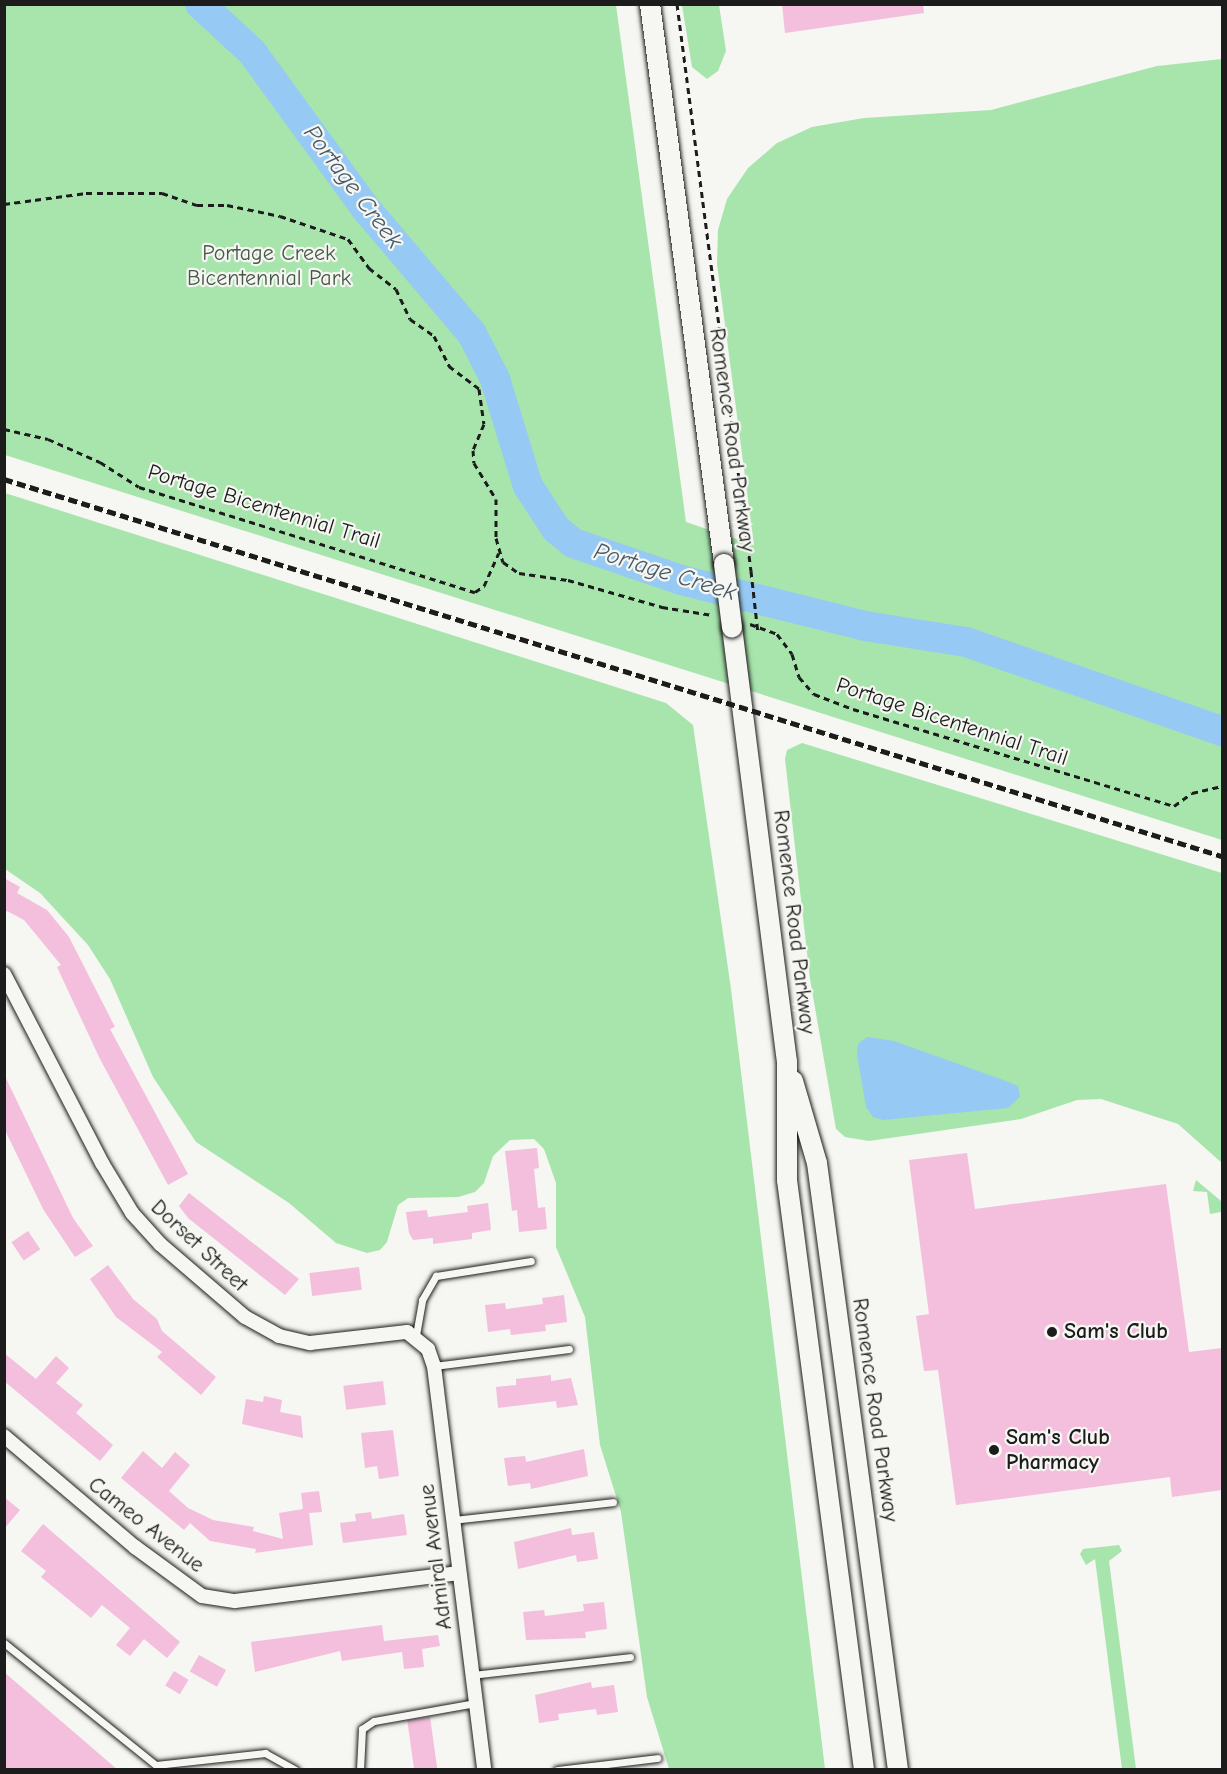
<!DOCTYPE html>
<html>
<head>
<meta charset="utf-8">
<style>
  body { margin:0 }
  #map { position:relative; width:1227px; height:1774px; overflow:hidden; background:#f6f6f2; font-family:"Comic Neue",sans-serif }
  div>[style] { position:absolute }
  .green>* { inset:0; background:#a7e5ad }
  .water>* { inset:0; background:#96c9f3 }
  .river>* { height:30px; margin:-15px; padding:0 15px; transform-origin:15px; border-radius:15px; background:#96c9f3 }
  .building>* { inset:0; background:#f3bfdd; transform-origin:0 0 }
  .path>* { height:3px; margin-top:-1.5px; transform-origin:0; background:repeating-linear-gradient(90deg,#1c1c1c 0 6px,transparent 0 10.5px) }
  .roads { filter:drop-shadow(0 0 2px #1c1c1c) drop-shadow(0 0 2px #1c1c1c) }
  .lane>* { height:7px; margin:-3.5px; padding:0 3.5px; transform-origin:3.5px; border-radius:3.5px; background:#f6f6f2 }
  .street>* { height:14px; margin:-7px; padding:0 7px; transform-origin:7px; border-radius:7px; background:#f6f6f2 }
  .secondary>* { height:20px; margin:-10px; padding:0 10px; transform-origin:10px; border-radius:10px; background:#f6f6f2 }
  .rail>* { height:4.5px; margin-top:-2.25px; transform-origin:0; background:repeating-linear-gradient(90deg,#1c1c1c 0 9px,transparent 0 13.5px) }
  .path-bridge>* { height:3px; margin-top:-1.5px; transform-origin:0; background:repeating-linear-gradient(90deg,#1c1c1c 0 6px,transparent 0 10.5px) }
  .bridges { filter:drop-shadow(0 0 2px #1c1c1c) drop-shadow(0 0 2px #1c1c1c) }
  .secondary-bridge>* { height:20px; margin:-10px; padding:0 10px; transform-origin:10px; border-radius:10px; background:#f6f6f2 }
  .dots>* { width:16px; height:16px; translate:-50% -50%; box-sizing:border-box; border:3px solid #f6f6f2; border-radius:50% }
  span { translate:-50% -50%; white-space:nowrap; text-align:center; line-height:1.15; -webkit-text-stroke:4.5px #f6f6f2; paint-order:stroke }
  .park-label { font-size:22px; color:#465848 }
  .street-label { font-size:22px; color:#1c1c1c }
  .poi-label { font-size:22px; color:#1c1c1c; font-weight:700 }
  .left { translate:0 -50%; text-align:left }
  .water-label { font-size:24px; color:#475967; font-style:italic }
  .frame { position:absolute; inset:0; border:6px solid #1c1c1c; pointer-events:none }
</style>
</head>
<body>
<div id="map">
  <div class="green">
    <div style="clip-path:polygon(4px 5px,616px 5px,686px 522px,754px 545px,717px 264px,718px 230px,727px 199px,748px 168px,777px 143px,812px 127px,864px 118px,991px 110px,1157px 66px,1222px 59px,1222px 840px,5px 455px)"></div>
    <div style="clip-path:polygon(682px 5px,719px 5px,726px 51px,718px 71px,707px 79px,692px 67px)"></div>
    <div style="clip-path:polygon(5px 493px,666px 703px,693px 725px,731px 989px,825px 1769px,669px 1769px,647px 1697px,621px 1512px,600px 1445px,585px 1317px,556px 1247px,556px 1183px,544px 1149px,534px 1139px,510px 1140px,493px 1156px,484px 1183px,475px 1192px,458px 1197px,408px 1198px,398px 1205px,387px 1242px,380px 1250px,367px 1253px,336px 1243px,289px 1203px,196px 1142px,153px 1077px,110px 979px,88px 945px,40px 893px,5px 869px)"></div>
    <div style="clip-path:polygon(802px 743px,1222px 873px,1222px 1163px,1178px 1124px,1101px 1099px,1077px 1100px,1021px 1119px,869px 1141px,845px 1137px,836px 1129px,810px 979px,785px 759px,787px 750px)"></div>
    <div style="clip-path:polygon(1196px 1180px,1221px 1201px,1221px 1212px,1210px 1214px,1207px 1192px,1193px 1191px)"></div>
    <div style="clip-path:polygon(1119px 1545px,1122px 1551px,1109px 1561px,1136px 1769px,1122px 1769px,1095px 1559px,1086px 1565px,1080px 1554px,1083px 1549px)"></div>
  </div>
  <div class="water">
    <div style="clip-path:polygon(867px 1037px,894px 1041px,1006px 1081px,1018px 1086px,1020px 1097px,1008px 1108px,883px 1120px,873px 1117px,866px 1107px,857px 1054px,858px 1044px)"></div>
  </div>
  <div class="river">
    <div style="left:200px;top:4px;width:71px;rotate:42.7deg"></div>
    <div style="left:252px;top:52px;width:195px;rotate:54deg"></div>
    <div style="left:367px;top:210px;width:162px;rotate:49.7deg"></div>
    <div style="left:472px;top:334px;width:51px;rotate:62.9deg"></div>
    <div style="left:495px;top:379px;width:112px;rotate:72.9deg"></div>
    <div style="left:528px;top:486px;width:51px;rotate:56.9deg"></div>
    <div style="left:556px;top:529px;width:22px;rotate:39deg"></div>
    <div style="left:573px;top:543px;width:114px;rotate:18.9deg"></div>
    <div style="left:681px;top:580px;width:190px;rotate:14deg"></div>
    <div style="left:865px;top:626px;width:102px;rotate:9deg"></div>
    <div style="left:966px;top:642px;width:271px;rotate:19.2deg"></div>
  </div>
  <div class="building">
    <div style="clip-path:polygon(782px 4px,923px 4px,924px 13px,785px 33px)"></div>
    <div style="clip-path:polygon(4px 878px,20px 887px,17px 893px,47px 910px,69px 937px,115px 1027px,110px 1029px,188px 1174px,168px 1185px,100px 1059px,57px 967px,61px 965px,24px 920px,7px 911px,4px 915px)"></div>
    <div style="clip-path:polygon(4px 1074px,73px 1218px,93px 1246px,75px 1257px,43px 1209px,4px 1128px)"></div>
    <div style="clip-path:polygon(537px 1148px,539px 1168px,534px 1169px,538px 1208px,545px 1207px,547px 1229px,519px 1232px,517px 1210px,512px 1211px,505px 1151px)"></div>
    <div style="clip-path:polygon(967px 1153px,975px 1209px,1166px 1184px,1189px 1352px,1222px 1348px,1222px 1490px,1172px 1497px,1170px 1477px,956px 1505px,938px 1370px,924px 1371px,916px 1316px,929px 1314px,909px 1160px)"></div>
    <div style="clip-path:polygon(189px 1193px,299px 1279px,285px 1295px,188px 1218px,179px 1206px)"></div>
    <div style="clip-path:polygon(488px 1203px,491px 1230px,472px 1233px,472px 1239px,433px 1244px,433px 1238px,413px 1240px,409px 1233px,406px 1212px,427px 1210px,428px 1217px,468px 1212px,467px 1206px)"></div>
    <div style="left:28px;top:1231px;width:22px;height:20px;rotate:56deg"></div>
    <div style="clip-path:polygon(108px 1265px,133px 1299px,157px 1319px,162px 1331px,216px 1377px,201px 1395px,157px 1357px,162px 1352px,116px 1317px,90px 1279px)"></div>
    <div style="left:359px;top:1267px;width:23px;height:50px;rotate:83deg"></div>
    <div style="clip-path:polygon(564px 1295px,567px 1322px,545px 1325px,546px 1331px,511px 1335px,510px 1329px,488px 1332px,485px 1305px,505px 1303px,506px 1309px,543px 1304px,542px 1298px)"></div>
    <div style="clip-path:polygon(4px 1353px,36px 1379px,56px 1356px,69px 1368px,56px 1383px,83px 1405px,76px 1413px,113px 1445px,100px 1461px,4px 1381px)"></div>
    <div style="clip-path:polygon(551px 1375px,551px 1381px,571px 1378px,578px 1405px,557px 1408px,556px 1401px,498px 1408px,496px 1387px,516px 1385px,516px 1379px)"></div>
    <div style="left:383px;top:1381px;width:24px;height:40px;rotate:83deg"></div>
    <div style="clip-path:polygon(264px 1396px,282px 1400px,280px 1412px,301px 1416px,303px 1438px,242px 1424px,246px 1399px,263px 1402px)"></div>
    <div style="clip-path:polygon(393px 1430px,399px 1476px,379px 1479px,377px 1466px,365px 1468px,361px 1433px)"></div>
    <div style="clip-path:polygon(584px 1449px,588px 1476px,531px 1489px,530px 1483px,508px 1486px,504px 1458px,525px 1456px,526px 1462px)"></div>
    <div style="clip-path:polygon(143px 1451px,162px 1468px,175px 1452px,190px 1465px,169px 1491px,188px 1508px,213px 1520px,254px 1527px,253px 1531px,283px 1539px,279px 1513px,303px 1509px,301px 1493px,319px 1491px,322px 1512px,309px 1513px,313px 1545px,255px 1553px,256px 1549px,210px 1541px,190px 1523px,184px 1530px,121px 1478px)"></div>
    <div style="clip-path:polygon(4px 1497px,20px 1510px,4px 1529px)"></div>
    <div style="clip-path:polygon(371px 1512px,372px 1519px,404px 1514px,407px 1535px,343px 1543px,340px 1523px,356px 1521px,355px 1514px)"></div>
    <div style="clip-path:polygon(43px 1524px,180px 1642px,167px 1658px,144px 1639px,130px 1656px,116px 1645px,130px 1628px,102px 1605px,91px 1618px,41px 1577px,46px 1571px,21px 1551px)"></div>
    <div style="clip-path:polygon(571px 1528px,572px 1535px,594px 1532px,598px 1559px,577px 1562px,576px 1555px,518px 1569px,514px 1542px)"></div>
    <div style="clip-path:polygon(604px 1602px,607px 1629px,585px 1632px,586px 1638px,526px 1640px,523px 1612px,544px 1610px,545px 1616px,584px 1611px,583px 1604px)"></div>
    <div style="clip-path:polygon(382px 1625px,384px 1641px,438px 1635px,440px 1646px,422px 1649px,424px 1667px,404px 1669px,402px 1652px,342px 1661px,340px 1651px,255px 1672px,251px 1642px)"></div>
    <div style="left:199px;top:1655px;width:31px;height:19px;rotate:29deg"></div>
    <div style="left:174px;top:1671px;width:17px;height:17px;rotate:31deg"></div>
    <div style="clip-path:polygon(4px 1672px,118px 1770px,4px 1770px)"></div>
    <div style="clip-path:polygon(591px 1682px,592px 1688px,614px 1685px,618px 1712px,597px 1715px,596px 1709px,558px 1714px,559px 1720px,539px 1723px,535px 1695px)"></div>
    <div style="left:430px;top:1717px;width:53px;height:23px;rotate:82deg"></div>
  </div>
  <div class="path">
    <div style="left:677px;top:4px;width:572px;rotate:82.56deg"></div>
    <div style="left:4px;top:204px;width:83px;rotate:-7.6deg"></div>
    <div style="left:86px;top:193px;width:76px"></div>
    <div style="left:162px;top:193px;width:37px;rotate:19deg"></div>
    <div style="left:197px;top:205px;width:30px"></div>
    <div style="left:227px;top:205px;width:54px;rotate:11.7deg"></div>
    <div style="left:280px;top:216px;width:72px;rotate:18.7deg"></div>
    <div style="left:348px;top:239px;width:36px;rotate:54deg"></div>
    <div style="left:369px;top:268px;width:34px;rotate:38deg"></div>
    <div style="left:396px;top:289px;width:33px;rotate:65deg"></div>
    <div style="left:410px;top:319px;width:29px;rotate:35deg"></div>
    <div style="left:434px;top:336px;width:34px;rotate:63deg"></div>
    <div style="left:449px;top:366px;width:38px;rotate:37deg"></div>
    <div style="left:479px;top:389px;width:35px;rotate:82deg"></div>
    <div style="left:484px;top:424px;width:28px;rotate:113deg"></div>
    <div style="left:473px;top:450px;width:13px;rotate:86deg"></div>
    <div style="left:474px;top:463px;width:42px;rotate:58.6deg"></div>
    <div style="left:496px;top:499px;width:39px;rotate:90deg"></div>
    <div style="left:496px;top:538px;width:25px;rotate:74deg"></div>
    <div style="left:503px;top:562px;width:19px;rotate:35deg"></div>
    <div style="left:519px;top:573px;width:49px;rotate:8.1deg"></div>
    <div style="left:568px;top:580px;width:98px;rotate:16deg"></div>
    <div style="left:662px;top:607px;width:51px;rotate:9.1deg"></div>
    <div style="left:4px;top:429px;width:45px;rotate:12.8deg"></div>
    <div style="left:48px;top:439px;width:57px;rotate:23.9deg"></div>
    <div style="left:100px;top:462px;width:46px;rotate:32.7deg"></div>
    <div style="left:139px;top:487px;width:352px;rotate:17.4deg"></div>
    <div style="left:475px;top:592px;width:11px;rotate:-34deg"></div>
    <div style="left:484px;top:586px;width:36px;rotate:-66deg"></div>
    <div style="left:750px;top:624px;width:29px;rotate:20deg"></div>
    <div style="left:777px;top:634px;width:25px;rotate:53deg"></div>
    <div style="left:792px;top:654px;width:24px;rotate:73deg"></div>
    <div style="left:799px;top:677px;width:23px;rotate:49deg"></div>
    <div style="left:814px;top:694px;width:42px;rotate:21deg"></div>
    <div style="left:853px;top:709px;width:335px;rotate:16.8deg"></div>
    <div style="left:1174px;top:806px;width:22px;rotate:-36deg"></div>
    <div style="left:1192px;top:793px;width:31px;rotate:-13deg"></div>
  </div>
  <div class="roads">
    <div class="lane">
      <div style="left:416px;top:1335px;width:36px;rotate:-80deg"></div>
      <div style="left:422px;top:1300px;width:28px;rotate:-60deg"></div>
      <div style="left:436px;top:1276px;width:96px;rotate:-9deg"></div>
      <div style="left:434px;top:1366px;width:136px;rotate:-7.2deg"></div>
      <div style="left:453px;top:1520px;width:161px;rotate:-6.4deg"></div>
      <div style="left:4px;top:1643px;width:195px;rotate:38.8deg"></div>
      <div style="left:156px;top:1765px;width:110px;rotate:-6.3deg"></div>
      <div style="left:265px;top:1753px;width:35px;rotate:29deg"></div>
      <div style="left:472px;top:1675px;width:159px;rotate:-6.5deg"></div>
      <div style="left:360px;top:1770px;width:41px;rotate:-87.2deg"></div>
      <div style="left:362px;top:1729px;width:14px;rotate:-34deg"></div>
      <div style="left:374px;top:1721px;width:103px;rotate:-10.1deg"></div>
      <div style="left:557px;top:1770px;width:101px;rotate:-6.8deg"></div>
    </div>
    <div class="street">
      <div style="left:4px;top:974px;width:213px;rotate:62.6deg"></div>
      <div style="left:102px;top:1163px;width:58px;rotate:59deg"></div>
      <div style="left:132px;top:1213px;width:42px;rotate:47.9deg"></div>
      <div style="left:160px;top:1244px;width:112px;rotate:40.7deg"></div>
      <div style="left:245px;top:1317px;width:39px;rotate:29deg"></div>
      <div style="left:279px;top:1336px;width:32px;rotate:13deg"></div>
      <div style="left:310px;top:1343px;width:98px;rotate:-6.5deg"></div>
      <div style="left:407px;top:1332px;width:27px;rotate:39deg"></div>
      <div style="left:428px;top:1349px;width:18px;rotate:71deg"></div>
      <div style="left:434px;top:1366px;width:407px;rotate:82.9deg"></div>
      <div style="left:4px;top:1436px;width:172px;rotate:40.3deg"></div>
      <div style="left:135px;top:1547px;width:83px;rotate:36.2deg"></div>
      <div style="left:202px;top:1596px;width:33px;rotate:9deg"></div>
      <div style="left:235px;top:1601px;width:226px;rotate:-7.1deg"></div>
    </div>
    <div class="secondary">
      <div style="left:650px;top:4px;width:565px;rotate:82.47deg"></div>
      <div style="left:732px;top:627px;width:437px;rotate:82.8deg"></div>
      <div style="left:787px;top:1061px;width:119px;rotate:90deg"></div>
      <div style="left:787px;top:1180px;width:595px;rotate:82.56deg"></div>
      <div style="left:793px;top:1081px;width:85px;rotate:73.7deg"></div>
      <div style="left:817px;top:1163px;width:612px;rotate:82.4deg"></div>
    </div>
  </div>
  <div class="rail">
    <div style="left:4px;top:479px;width:1275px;rotate:17.2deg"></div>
  </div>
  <div class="path-bridge">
    <div style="left:751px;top:571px;width:62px;rotate:83.6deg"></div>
  </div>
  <div class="bridges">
    <div class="secondary-bridge">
      <div style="left:724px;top:564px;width:64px;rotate:82.8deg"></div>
    </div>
  </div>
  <div class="dots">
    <div style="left:1052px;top:1332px;background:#1c1c1c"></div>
    <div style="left:994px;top:1450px;background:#1c1c1c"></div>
  </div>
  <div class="park-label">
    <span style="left:269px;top:266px">Portage Creek<br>Bicentennial Park</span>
  </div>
  <div class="street-label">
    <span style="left:732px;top:440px;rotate:82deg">Romence Road Parkway</span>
    <span style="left:264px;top:507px;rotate:17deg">Portage Bicentennial Trail</span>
    <span style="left:952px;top:722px;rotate:18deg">Portage Bicentennial Trail</span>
    <span style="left:794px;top:922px;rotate:83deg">Romence Road Parkway</span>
    <span style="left:199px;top:1246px;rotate:43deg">Dorset Street</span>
    <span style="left:875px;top:1410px;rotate:82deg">Romence Road Parkway</span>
    <span style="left:146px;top:1525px;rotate:38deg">Cameo Avenue</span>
    <span style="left:436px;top:1557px;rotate:-97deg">Admiral Avenue</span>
  </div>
  <div class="poi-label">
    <span class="left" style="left:1064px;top:1332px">Sam's Club</span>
    <span class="left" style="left:1006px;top:1450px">Sam's Club<br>Pharmacy</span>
  </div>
  <div class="water-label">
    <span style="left:353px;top:187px;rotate:53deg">Portage Creek</span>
    <span style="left:665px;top:572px;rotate:17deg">Portage Creek</span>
  </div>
  <div class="frame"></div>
</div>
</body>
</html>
